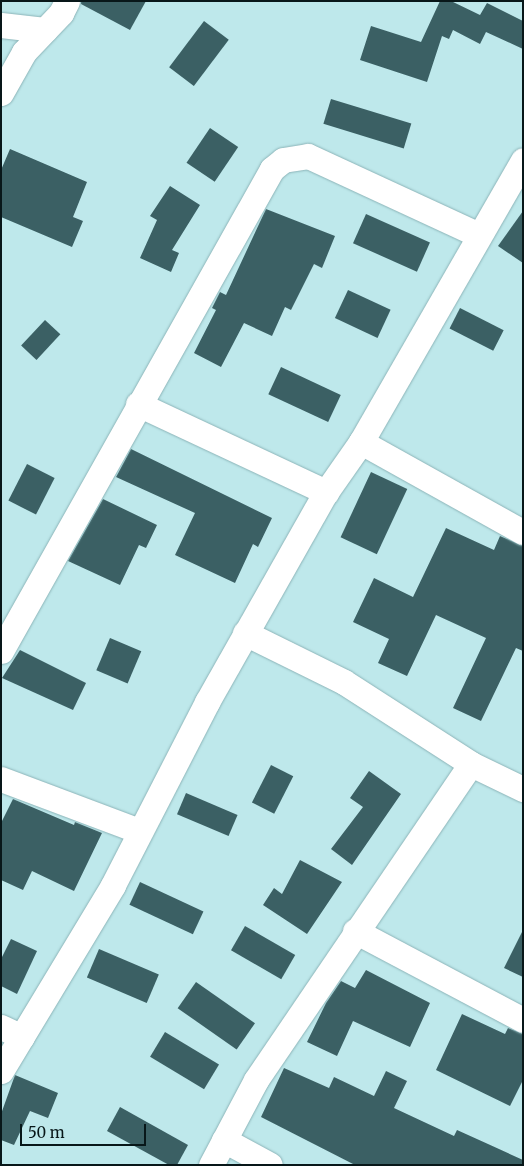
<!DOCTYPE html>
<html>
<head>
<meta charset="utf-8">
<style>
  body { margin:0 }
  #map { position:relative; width:524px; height:1166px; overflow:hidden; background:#bee8eb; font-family:Merriweather,serif }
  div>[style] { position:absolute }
  .building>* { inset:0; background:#3b6064; transform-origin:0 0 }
  .roads { filter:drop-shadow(0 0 1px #8cb4b8) drop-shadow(0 0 1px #8cb4b8) }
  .minor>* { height:25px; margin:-12.5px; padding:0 12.5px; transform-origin:12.5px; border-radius:12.5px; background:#fff }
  span { translate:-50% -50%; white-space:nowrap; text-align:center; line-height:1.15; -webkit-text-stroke:5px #bee8eb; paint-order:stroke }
  .frame { position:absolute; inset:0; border:2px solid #081719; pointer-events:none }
  .scale { position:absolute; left:20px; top:1124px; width:126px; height:22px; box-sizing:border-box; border:2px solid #081719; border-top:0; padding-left:6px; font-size:15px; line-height:18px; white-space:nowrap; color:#081719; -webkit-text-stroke:4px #bee8eb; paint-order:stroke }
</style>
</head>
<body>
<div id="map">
  <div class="building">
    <div style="clip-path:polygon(81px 1px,146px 1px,130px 30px,81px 4px)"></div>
    <div style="clip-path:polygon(440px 1px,451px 1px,480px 15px,487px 3px,523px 21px,523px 49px,486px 32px,480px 44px,453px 30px,449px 39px,442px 36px,427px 82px,360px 60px,371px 26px,421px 42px)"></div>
    <div style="left:204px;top:21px;width:31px;height:58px;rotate:37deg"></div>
    <div style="left:331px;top:99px;width:84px;height:26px;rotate:17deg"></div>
    <div style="left:210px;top:128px;width:34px;height:42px;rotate:34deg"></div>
    <div style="clip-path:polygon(10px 149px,87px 182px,73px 217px,83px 221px,72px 247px,1px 217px,1px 170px)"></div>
    <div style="clip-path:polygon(170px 186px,200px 205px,172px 250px,179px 253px,171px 272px,140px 258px,157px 220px,150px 216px)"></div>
    <div style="clip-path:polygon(266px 209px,335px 236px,322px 268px,314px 264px,291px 310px,285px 307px,272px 336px,244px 323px,221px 367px,194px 353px,216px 310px,212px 308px,220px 292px,226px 295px)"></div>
    <div style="clip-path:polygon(523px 211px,523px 263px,498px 246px)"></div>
    <div style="left:366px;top:214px;width:70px;height:32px;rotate:24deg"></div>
    <div style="left:348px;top:290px;width:47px;height:31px;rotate:25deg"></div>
    <div style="left:460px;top:308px;width:49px;height:23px;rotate:27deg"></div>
    <div style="left:45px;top:320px;width:21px;height:35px;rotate:43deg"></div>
    <div style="left:281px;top:367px;width:66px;height:30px;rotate:25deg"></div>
    <div style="clip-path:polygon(131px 449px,272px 518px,258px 547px,253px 544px,235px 583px,175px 555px,195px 513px,116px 477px)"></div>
    <div style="left:27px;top:464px;width:31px;height:41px;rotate:27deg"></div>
    <div style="left:371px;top:472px;width:40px;height:72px;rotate:25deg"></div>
    <div style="clip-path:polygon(103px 499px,157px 525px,146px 548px,139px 545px,120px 585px,68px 561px)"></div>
    <div style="clip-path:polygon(446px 528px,494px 550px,500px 536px,523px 546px,523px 651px,516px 648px,481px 721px,453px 708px,486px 638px,436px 615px,407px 676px,378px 663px,389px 639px,353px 622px,374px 578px,413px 597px)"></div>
    <div style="left:110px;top:638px;width:34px;height:35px;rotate:23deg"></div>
    <div style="clip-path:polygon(20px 650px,86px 683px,73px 710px,2px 678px)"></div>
    <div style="left:271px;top:765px;width:25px;height:42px;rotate:27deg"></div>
    <div style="clip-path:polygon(369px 771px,401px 794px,352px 865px,331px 849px,363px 807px,350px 798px)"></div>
    <div style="left:186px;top:793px;width:56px;height:23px;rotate:23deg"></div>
    <div style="clip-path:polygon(13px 799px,74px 825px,75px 822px,102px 833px,74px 891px,32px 871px,23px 890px,1px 880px,1px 823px)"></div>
    <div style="clip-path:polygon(300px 860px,342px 882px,307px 934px,263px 905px,274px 888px,282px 894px)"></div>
    <div style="left:140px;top:882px;width:70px;height:25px;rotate:25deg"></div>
    <div style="left:245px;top:926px;width:58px;height:28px;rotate:30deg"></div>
    <div style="clip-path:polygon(523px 930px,523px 977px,504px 968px)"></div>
    <div style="clip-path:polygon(11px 939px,37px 951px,17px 994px,1px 986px,1px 959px)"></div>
    <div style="left:99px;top:949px;width:65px;height:31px;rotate:23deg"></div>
    <div style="clip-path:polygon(366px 970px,430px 1003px,410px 1047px,353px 1021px,337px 1056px,307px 1042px,326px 1003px,341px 981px,355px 988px)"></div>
    <div style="left:196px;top:982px;width:72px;height:32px;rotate:35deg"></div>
    <div style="clip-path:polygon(462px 1014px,505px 1034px,508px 1028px,523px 1034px,523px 1080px,510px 1106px,436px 1070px)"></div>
    <div style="left:165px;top:1032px;width:63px;height:29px;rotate:31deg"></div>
    <div style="clip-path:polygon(284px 1068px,329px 1088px,334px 1077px,374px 1096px,386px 1071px,407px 1081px,394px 1108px,454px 1136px,457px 1130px,488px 1144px,523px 1160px,523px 1165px,355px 1165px,261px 1117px)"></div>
    <div style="clip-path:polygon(15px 1075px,58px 1093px,48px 1118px,30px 1111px,14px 1145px,1px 1140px,1px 1114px)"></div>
    <div style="clip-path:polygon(120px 1107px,188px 1145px,177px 1165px,169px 1165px,107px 1131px)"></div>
  </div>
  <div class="roads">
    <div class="minor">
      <div style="left:1px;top:25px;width:44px;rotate:6.5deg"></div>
      <div style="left:1px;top:93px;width:47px;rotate:-60.7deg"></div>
      <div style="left:24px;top:52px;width:54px;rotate:-46.5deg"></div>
      <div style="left:61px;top:13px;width:13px;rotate:-63deg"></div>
      <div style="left:138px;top:404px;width:208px;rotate:25.1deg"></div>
      <div style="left:361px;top:442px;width:185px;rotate:29.1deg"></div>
      <div style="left:245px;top:633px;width:110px;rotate:26.3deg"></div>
      <div style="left:344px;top:682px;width:151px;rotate:32.8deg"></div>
      <div style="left:471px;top:764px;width:58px;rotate:25.7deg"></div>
      <div style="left:1px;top:651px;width:553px;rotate:-60.65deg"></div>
      <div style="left:272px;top:169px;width:14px;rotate:-39deg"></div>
      <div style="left:283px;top:160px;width:25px;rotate:-9deg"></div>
      <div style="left:308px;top:156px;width:188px;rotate:24.8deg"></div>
      <div style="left:1px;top:779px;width:147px;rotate:20.6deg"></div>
      <div style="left:355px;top:931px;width:190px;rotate:27.9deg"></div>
      <div style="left:1px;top:1027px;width:23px;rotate:25deg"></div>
      <div style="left:1px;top:1071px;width:217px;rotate:-58.9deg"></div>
      <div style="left:113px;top:885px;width:206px;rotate:-62.8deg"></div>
      <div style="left:207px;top:702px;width:241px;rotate:-60.5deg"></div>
      <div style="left:326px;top:492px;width:61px;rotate:-55deg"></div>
      <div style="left:361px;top:442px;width:325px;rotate:-60.1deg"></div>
      <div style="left:224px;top:1140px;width:52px;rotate:28.5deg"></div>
      <div style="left:211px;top:1165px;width:96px;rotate:-62.1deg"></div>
      <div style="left:256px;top:1080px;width:382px;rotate:-55.8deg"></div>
    </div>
  </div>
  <div class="frame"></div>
  <div class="scale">50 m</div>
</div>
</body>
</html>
